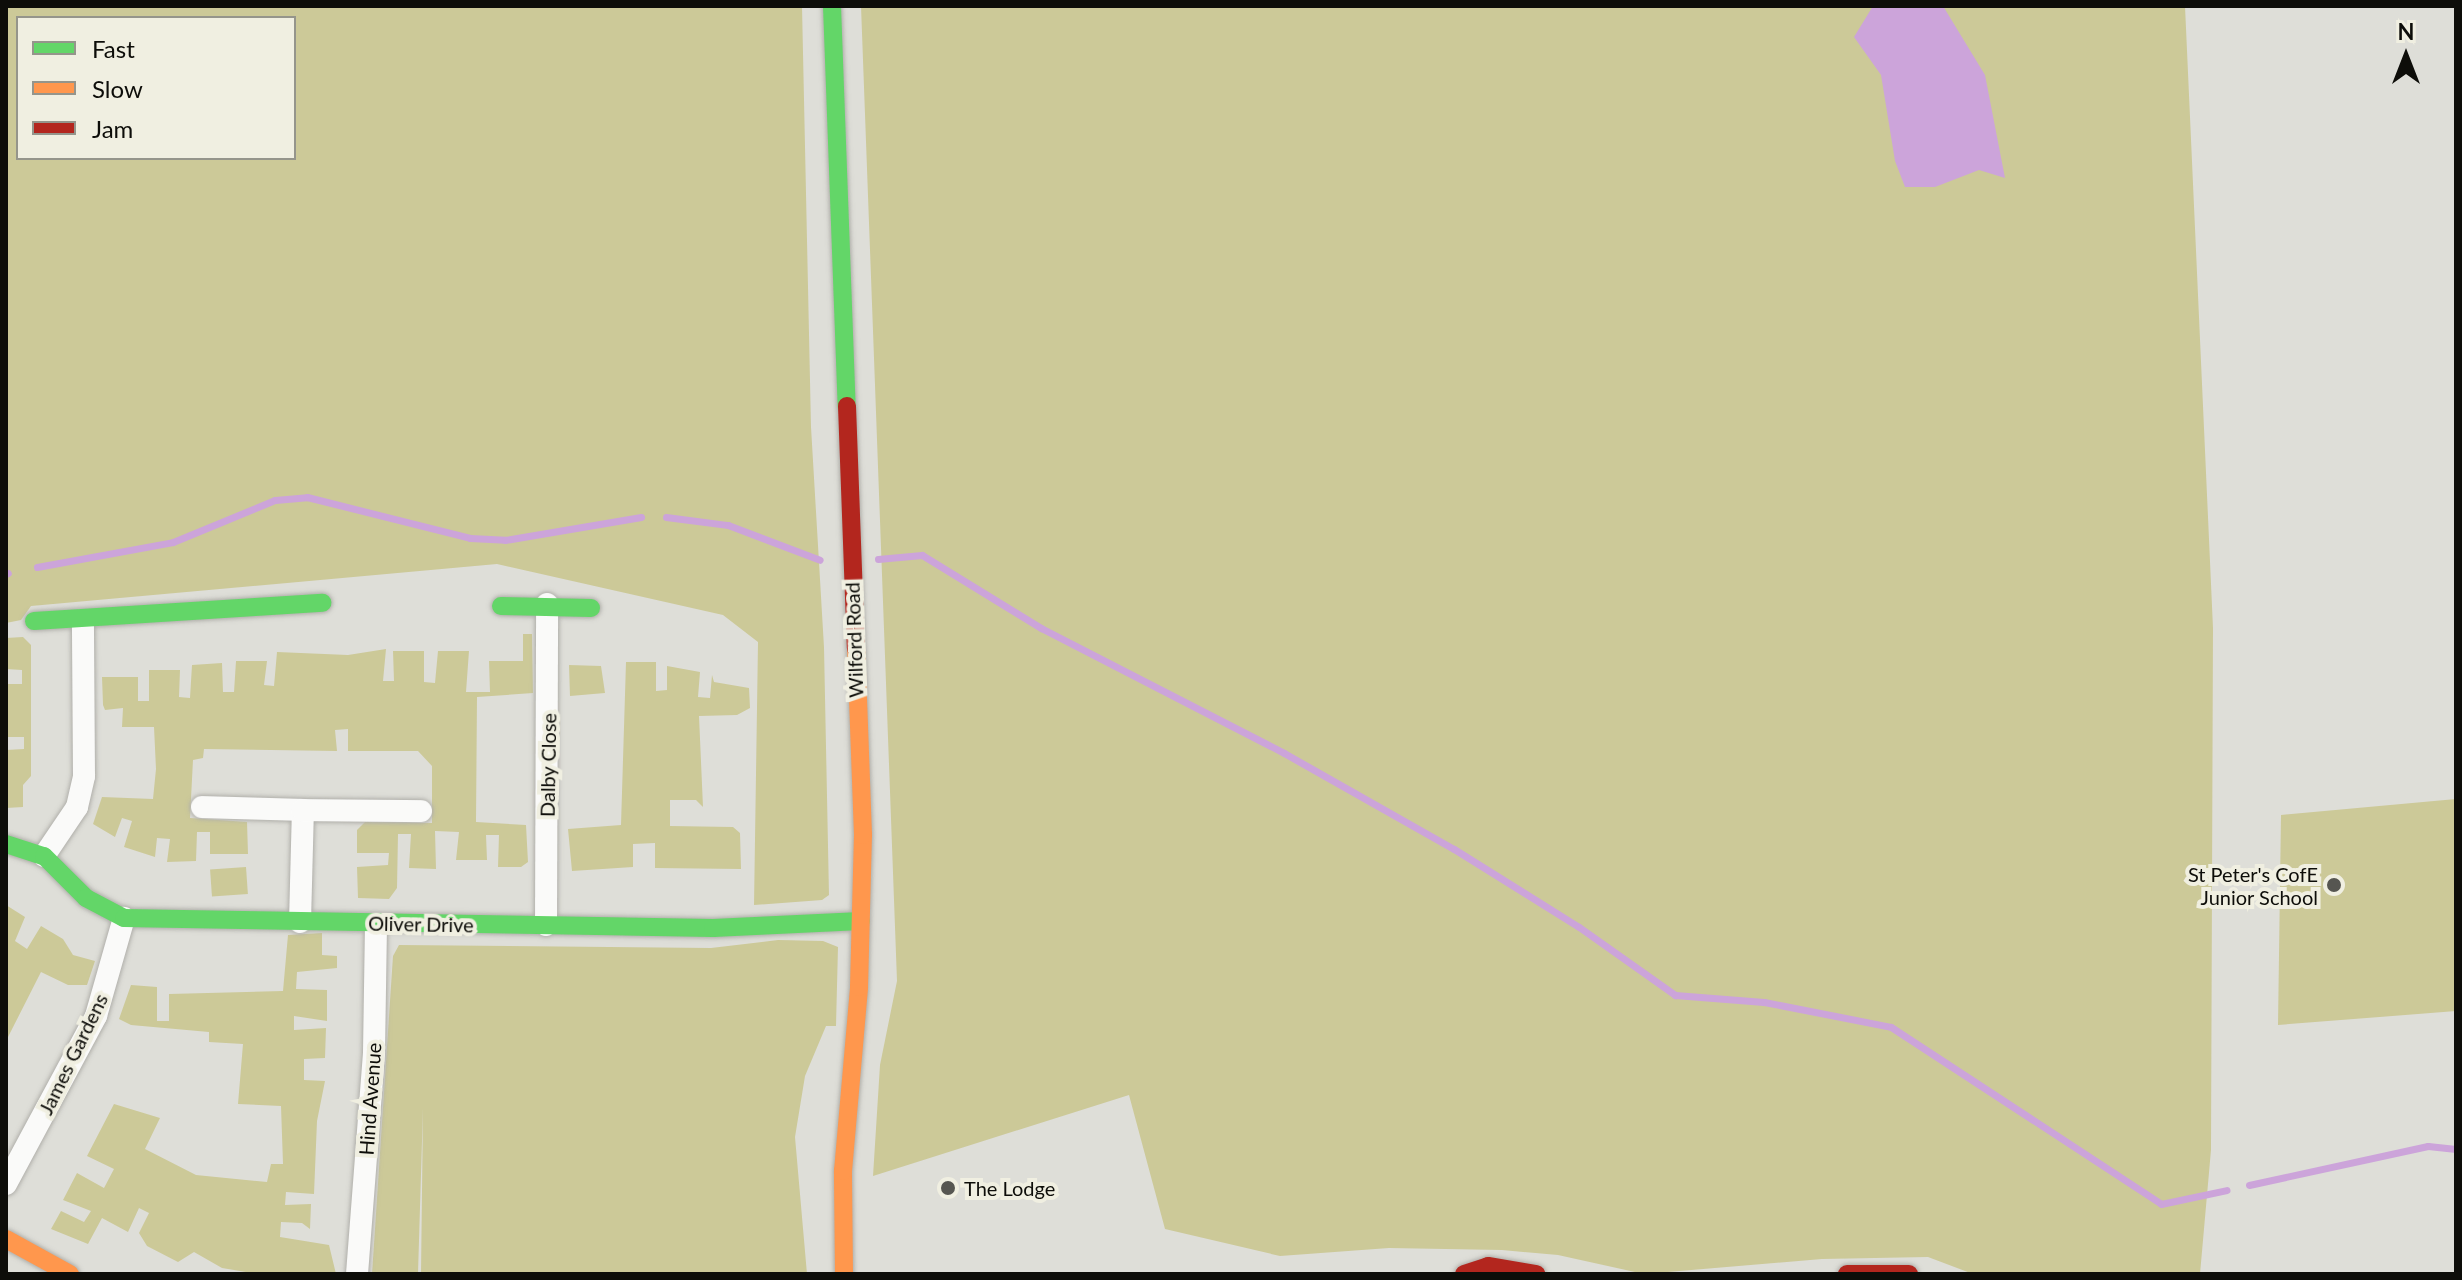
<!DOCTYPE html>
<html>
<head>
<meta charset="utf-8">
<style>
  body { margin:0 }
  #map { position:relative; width:2462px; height:1280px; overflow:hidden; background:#deded8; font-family:Lato,sans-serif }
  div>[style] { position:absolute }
  .green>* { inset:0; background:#ccc998; transform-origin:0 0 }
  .water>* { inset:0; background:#cca4da }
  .stream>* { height:7px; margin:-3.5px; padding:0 3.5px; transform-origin:3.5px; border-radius:3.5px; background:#cca4da }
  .roads { filter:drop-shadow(0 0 2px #b0afaa) drop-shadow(0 0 2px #b0afaa) }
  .street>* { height:22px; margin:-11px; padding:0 11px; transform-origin:11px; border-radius:11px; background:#fafaf9 }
  .fast>* { height:18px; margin:-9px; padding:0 9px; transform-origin:9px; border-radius:9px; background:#63d668 }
  .slow>* { height:18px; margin:-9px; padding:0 9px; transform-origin:9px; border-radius:9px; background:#ff974d }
  .jam>* { height:18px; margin:-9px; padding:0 9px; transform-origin:9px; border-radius:9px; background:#b3261e }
  .dots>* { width:22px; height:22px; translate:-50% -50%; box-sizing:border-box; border:4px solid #f0efe1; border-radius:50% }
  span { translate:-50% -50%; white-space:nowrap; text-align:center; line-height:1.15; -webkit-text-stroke:8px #f0efe1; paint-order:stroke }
  .street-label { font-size:20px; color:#0d0d09 }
  .poi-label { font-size:20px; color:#0d0d09 }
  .right { translate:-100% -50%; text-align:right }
  .left { translate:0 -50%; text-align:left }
  .frame { position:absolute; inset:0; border:8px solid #0d0d09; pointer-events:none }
  .legend { position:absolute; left:16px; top:16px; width:280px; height:144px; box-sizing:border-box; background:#f0efe1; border:2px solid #95958b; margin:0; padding:10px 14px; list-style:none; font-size:24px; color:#0d0d09 }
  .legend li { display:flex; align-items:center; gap:16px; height:40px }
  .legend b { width:40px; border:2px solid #95958b }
  .north { position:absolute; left:2366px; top:16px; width:80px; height:80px; -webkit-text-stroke:6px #f0efe1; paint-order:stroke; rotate:0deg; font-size:22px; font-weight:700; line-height:32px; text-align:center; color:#0d0d09 }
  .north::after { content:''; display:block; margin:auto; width:28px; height:36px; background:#0d0d09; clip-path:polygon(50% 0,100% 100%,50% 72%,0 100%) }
</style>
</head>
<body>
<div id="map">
  <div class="green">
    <div style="clip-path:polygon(evenodd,6px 6px,802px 6px,811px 427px,824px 647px,829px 895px,822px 900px,754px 905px,758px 642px,723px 615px,497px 564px,31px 606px,21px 620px,6px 623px,6px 6px,18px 18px,294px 18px,294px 158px,18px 158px,18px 18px)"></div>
    <div style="clip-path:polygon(861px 6px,2185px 6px,2213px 628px,2211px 1150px,2200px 1274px,1973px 1274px,1928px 1257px,1822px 1259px,1644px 1274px,1558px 1255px,1502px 1250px,1389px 1248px,1280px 1256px,1165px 1229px,1129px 1095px,873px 1176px,880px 1065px,897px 981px)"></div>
    <div style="clip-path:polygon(523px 634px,532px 634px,533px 693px,477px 697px,476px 822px,526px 825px,528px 862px,521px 867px,498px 867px,499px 835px,486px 835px,487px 860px,456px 860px,459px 832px,435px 831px,436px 869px,409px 868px,411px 834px,398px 834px,397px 888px,389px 899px,358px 898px,357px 867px,388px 865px,389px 853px,357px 853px,357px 830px,365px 822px,432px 823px,432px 766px,418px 751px,348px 751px,348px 729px,335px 730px,337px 751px,204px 749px,203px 758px,193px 760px,190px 818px,247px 822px,248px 854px,210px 854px,210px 832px,197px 832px,196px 861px,167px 862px,170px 839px,157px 838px,155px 857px,124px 847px,132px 821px,122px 818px,115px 837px,93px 824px,102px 797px,153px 799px,156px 769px,154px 727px,122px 727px,123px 708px,105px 710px,103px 705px,102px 677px,138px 677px,138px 701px,149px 701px,149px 670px,180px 670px,179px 697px,190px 698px,192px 665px,222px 663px,223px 692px,234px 692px,236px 661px,267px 661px,264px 685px,274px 686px,277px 652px,348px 655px,386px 649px,383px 681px,394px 681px,393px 651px,424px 651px,424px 682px,435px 683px,438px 651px,469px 651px,466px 692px,490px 692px,489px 661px,523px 661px)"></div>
    <div style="clip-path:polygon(23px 637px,31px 645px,31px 776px,23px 785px,23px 807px,6px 808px,6px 750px,24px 749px,24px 737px,6px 737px,6px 684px,22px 684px,22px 670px,6px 669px,6px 638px)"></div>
    <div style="clip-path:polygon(626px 662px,656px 662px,656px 691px,667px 690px,667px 666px,700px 672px,698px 697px,710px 698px,712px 675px,714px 682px,749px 688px,750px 708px,737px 715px,699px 716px,703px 807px,696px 800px,670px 800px,670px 826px,733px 827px,740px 833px,741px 869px,655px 868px,655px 843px,633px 844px,633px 867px,572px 871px,568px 829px,621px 825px)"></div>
    <div style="clip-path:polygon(569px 665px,601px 666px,605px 693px,570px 696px)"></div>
    <div style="clip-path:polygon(2456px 799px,2456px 1011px,2278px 1025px,2281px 815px)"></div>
    <div style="left:246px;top:867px;width:27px;height:36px;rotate:86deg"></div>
    <div style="clip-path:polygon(6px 905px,25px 917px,15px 941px,27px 949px,41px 926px,63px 939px,73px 955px,95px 961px,87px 985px,68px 985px,41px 972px,6px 1041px)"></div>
    <div style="clip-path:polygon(322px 933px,322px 955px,337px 956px,337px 968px,297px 972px,296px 989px,327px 990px,327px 1021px,294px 1016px,294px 1030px,326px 1028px,325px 1058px,304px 1059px,304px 1080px,325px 1081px,317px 1121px,314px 1194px,286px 1192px,285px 1205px,311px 1204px,310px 1229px,302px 1223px,281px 1222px,280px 1237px,329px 1245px,336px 1274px,258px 1274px,222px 1268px,194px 1252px,178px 1262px,147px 1246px,139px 1233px,149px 1213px,139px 1208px,128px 1232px,102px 1218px,88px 1244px,51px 1229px,61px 1211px,84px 1222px,91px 1211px,63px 1200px,77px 1173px,104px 1188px,114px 1169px,87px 1156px,114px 1104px,160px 1118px,145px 1149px,196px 1175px,267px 1182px,271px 1164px,283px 1164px,281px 1106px,238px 1104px,243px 1044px,209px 1042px,209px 1032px,131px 1025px,119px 1019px,131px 985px,157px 987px,157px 1021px,169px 1021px,169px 994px,283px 991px,288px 935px)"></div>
    <div style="clip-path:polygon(778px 940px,823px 941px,838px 947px,836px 1026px,826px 1026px,805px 1076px,795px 1137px,807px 1274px,421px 1274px,423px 1108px,418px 1274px,372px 1274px,393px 956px,399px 945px,711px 948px)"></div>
  </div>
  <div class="water">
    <div style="clip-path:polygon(1873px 6px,1943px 6px,1985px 75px,2005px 178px,1979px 170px,1935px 187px,1905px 187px,1895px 161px,1881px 75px,1854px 37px)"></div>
  </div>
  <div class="stream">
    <div style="left:666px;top:517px;width:63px;rotate:7.4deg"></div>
    <div style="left:728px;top:525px;width:98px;rotate:20.8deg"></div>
    <div style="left:878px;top:559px;width:44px;rotate:-5.2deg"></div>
    <div style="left:922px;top:555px;width:140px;rotate:31.5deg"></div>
    <div style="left:1041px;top:628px;width:273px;rotate:27.2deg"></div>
    <div style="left:1284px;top:753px;width:195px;rotate:29.5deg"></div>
    <div style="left:1454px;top:849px;width:147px;rotate:32deg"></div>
    <div style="left:1579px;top:927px;width:118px;rotate:35.3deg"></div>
    <div style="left:1675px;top:995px;width:89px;rotate:4.5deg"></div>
    <div style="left:1764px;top:1002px;width:129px;rotate:11.1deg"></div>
    <div style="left:1891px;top:1027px;width:323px;rotate:33.2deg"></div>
    <div style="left:2161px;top:1204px;width:67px;rotate:-12deg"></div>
    <div style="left:37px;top:567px;width:138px;rotate:-10.4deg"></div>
    <div style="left:173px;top:542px;width:110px;rotate:-22.4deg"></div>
    <div style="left:275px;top:500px;width:32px;rotate:-5deg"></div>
    <div style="left:307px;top:497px;width:168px;rotate:14.1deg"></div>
    <div style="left:470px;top:538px;width:35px;rotate:3deg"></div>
    <div style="left:505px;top:540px;width:138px;rotate:-9.6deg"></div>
    <div style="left:6px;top:574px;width:2px;rotate:-27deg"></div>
    <div style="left:2249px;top:1185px;width:183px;rotate:-12.3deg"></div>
    <div style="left:2428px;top:1146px;width:28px;rotate:6deg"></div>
  </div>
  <div class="roads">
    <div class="street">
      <div style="left:202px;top:807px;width:101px;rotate:1.7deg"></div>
      <div style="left:44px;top:856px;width:59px;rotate:-56deg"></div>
      <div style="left:77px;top:807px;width:32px;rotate:-77deg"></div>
      <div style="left:84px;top:776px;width:156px;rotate:-90.4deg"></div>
      <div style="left:300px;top:922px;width:112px;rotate:-88.5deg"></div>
      <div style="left:303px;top:810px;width:118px;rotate:0.5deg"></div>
      <div style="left:546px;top:925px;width:321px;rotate:-89.8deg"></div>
      <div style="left:6px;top:1184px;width:191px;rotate:-61.8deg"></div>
      <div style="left:96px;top:1016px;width:102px;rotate:-74.1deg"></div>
      <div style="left:357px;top:1274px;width:223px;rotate:-85.6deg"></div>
      <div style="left:374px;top:1052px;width:128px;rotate:-89.1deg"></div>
    </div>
    <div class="fast">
      <div style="left:832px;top:6px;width:400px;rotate:87.9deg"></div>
      <div style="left:501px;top:606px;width:90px;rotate:1.3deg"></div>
      <div style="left:34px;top:621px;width:289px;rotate:-3.6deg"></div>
      <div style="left:6px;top:844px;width:40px;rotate:18deg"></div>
      <div style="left:44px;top:856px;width:59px;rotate:45deg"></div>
      <div style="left:86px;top:898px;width:43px;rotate:27.8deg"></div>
      <div style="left:124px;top:918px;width:589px;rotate:0.97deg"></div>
      <div style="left:713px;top:928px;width:148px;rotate:-2.7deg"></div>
    </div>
    <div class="slow">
      <div style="left:6px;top:1239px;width:73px;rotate:28.7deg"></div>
      <div style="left:844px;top:1274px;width:103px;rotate:-90.6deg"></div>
      <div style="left:843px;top:1171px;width:185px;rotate:-85deg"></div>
      <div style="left:859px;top:987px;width:152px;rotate:-88.5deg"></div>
      <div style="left:863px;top:835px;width:187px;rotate:-92.1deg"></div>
    </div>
    <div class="jam">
      <div style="left:847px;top:406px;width:242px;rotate:87.9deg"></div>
      <div style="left:1464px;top:1274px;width:25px;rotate:-18deg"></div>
      <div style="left:1488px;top:1266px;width:49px;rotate:9.5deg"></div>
      <div style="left:1847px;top:1274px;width:62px"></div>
    </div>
  </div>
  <div class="dots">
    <div style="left:2334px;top:885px;background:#565651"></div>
    <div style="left:948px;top:1188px;background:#565651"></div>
  </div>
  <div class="street-label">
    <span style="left:854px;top:640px;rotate:-92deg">Wilford Road</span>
    <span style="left:548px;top:765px;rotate:-89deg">Dalby Close</span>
    <span style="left:421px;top:924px;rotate:1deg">Oliver Drive</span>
    <span style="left:73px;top:1054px;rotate:-64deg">James Gardens</span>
    <span style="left:370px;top:1099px;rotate:-86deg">Hind Avenue</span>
  </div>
  <div class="poi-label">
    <span class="right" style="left:2318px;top:886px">St Peter's CofE<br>Junior School</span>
    <span class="left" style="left:964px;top:1188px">The Lodge</span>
  </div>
  <div class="frame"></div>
  <ul class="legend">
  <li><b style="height:10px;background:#63d668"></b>Fast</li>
  <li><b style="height:10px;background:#ff974d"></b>Slow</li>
  <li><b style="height:10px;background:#b3261e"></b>Jam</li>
  </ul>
  <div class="north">N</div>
</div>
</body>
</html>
